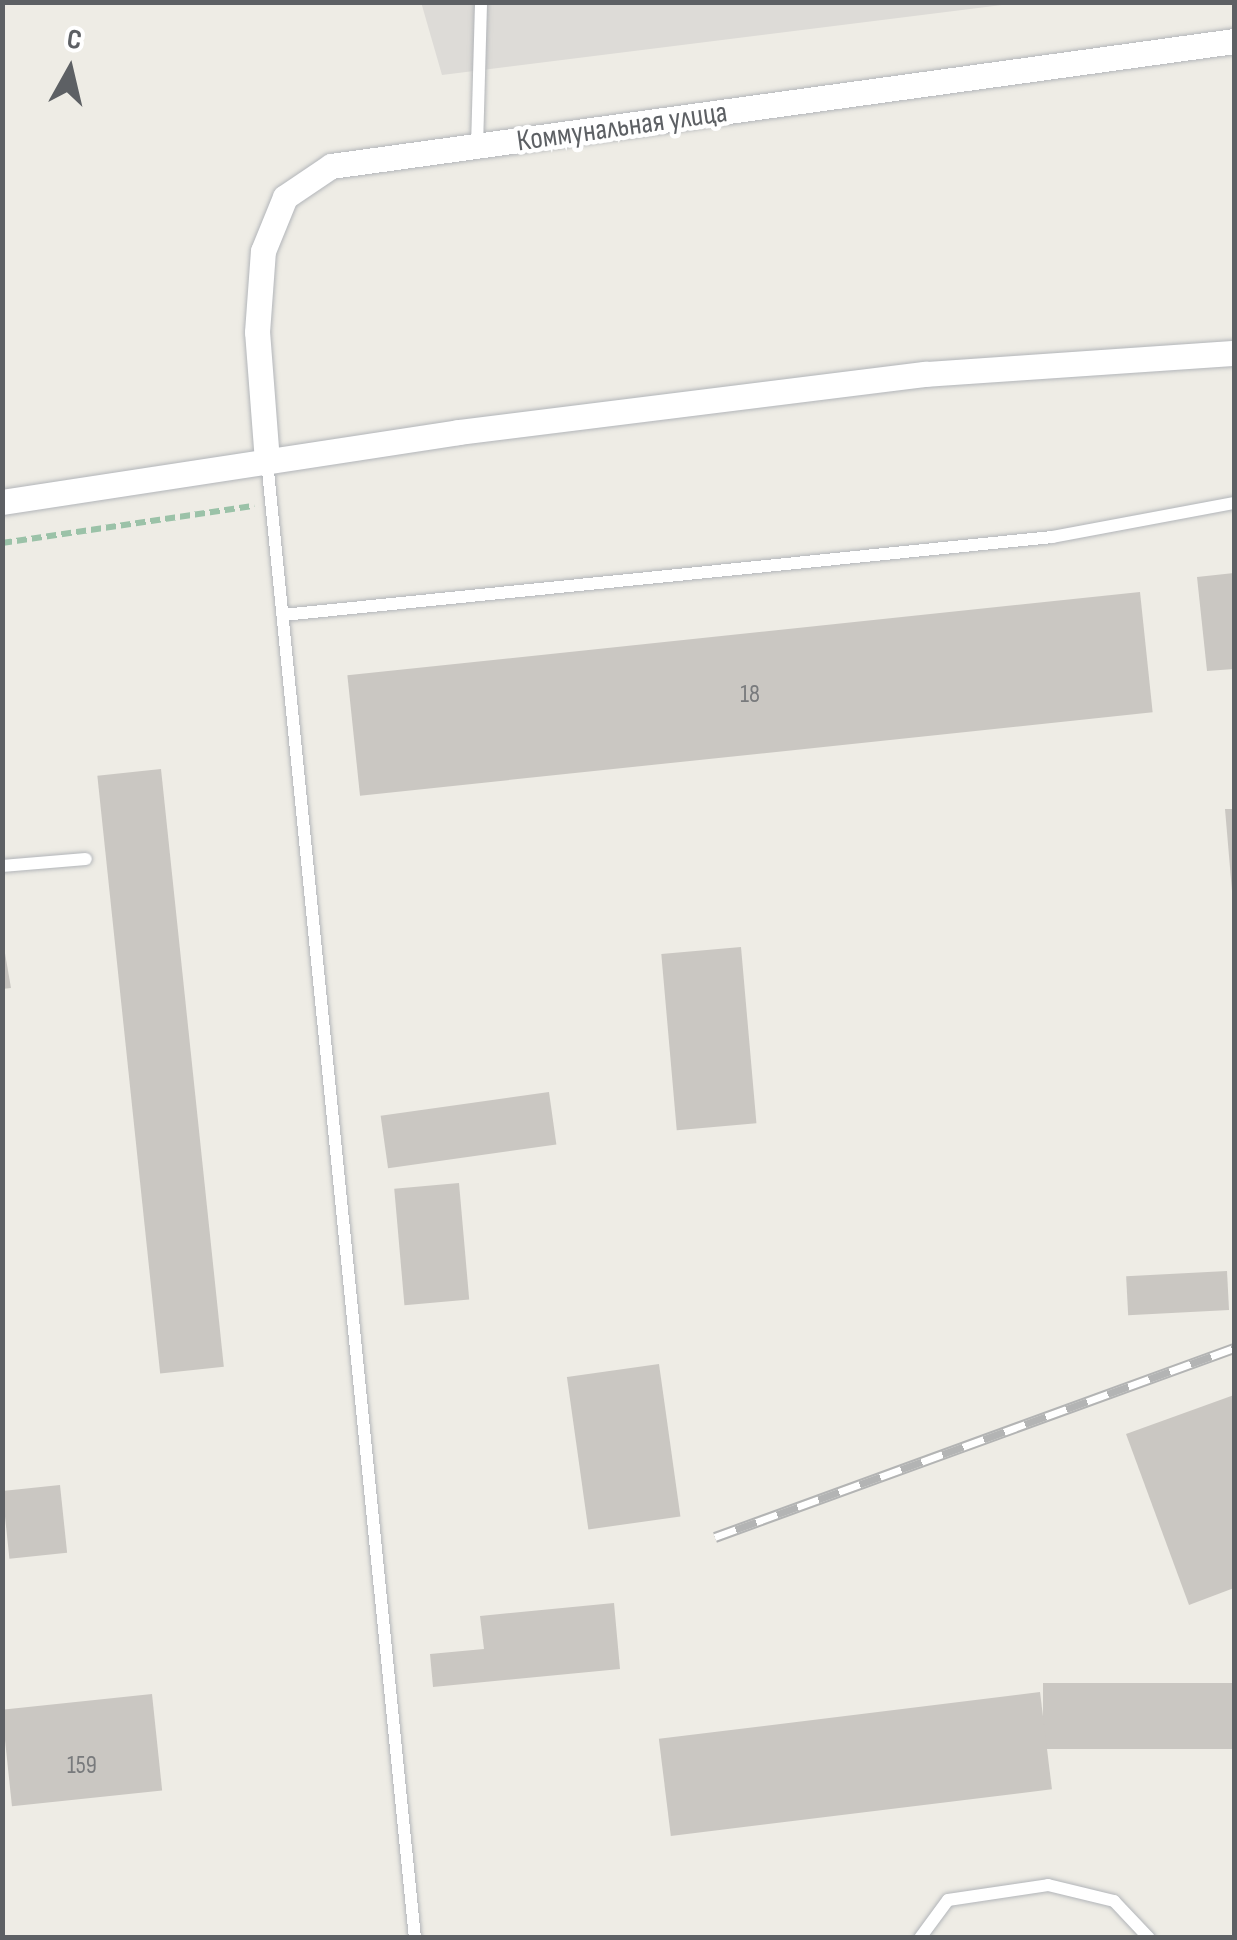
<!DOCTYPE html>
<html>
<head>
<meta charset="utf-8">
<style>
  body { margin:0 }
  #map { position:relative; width:1237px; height:1940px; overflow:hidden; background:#eeece5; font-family:"Sofia Sans Condensed",sans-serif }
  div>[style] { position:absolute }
  .industrial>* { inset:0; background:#dddbd7 }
  .building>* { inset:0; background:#cac7c2; transform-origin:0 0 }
  .path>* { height:6px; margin-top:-3px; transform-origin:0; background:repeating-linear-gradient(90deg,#9bc2a8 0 10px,transparent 0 15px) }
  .roads { filter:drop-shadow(0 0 2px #b2b5b9) drop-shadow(0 0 2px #b2b5b9) }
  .lane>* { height:12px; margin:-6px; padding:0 6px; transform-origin:6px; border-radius:6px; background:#fff }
  .street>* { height:25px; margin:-12.5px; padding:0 12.5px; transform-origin:12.5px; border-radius:12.5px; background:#fff }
  .rail>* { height:11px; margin-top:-5.5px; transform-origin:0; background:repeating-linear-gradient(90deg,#fff 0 22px,#b3b4b4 0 44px); box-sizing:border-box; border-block:2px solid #b3b4b4 }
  span { translate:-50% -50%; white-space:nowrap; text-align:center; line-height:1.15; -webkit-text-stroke:9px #fff; paint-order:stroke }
  .number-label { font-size:25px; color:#787a7c }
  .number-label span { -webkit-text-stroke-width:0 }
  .street-label { font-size:30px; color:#5d6064 }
  .frame { position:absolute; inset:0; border:5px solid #5d6064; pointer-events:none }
  .north { position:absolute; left:20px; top:20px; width:100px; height:100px; -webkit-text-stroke:8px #fff; paint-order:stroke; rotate:8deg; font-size:28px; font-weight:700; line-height:40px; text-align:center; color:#5d6064 }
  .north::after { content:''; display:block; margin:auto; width:35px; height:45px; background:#5d6064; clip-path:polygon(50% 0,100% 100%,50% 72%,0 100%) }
</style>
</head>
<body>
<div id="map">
  <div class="industrial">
    <div style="clip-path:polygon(421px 2px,1018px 3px,442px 75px)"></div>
  </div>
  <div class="building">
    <div style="clip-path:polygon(1234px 573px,1234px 669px,1207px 671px,1197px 577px)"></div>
    <div style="left:1140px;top:592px;width:121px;height:797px;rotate:84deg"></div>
    <div style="left:161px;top:769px;width:601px;height:64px;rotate:84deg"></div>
    <div style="clip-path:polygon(1225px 809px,1234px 809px,1234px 891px,1232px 891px)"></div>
    <div style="clip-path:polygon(2px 936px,11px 988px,2px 989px)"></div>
    <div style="left:741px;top:947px;width:177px;height:80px;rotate:85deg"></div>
    <div style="left:549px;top:1092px;width:53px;height:170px;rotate:82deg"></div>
    <div style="left:459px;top:1183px;width:117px;height:65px;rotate:85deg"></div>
    <div style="left:1227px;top:1271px;width:39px;height:101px;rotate:87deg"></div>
    <div style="left:659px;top:1364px;width:154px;height:93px;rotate:82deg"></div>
    <div style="clip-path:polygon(1234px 1395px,1234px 1588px,1189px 1605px,1126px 1434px)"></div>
    <div style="left:60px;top:1485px;width:68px;height:58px;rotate:84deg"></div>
    <div style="clip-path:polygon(614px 1603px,620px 1669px,433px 1687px,430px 1654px,484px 1649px,480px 1616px)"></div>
    <div style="left:1234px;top:1683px;width:66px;height:191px;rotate:90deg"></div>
    <div style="left:1040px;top:1692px;width:98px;height:384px;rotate:83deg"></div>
    <div style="left:152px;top:1694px;width:97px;height:151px;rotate:84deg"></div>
  </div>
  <div class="path">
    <div style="left:2px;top:543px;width:255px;rotate:-8.4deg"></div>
  </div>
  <div class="roads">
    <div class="lane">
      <div style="left:477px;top:147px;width:145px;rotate:-88.4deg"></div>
      <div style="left:267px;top:461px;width:1484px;rotate:84.28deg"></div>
      <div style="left:283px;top:615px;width:773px;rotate:-5.79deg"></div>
      <div style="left:1052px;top:537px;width:185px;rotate:-10.6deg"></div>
      <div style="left:2px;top:866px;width:84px;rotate:-4.8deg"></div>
      <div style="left:920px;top:1938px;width:47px;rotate:-53.6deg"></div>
      <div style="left:948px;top:1900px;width:101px;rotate:-8.5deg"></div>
      <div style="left:1048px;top:1885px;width:68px;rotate:13.6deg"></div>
      <div style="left:1114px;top:1901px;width:51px;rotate:46.6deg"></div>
    </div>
    <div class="street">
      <div style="left:267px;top:461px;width:129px;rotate:-94.4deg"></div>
      <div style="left:257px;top:332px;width:81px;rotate:-85.8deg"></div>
      <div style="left:263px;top:251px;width:58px;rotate:-67.8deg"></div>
      <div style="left:285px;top:197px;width:55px;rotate:-34deg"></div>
      <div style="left:331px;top:166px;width:912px;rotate:-7.88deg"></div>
      <div style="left:2px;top:502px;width:461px;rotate:-8.7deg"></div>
      <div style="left:458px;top:432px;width:471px;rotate:-7.1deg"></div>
      <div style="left:925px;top:374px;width:310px;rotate:-3.9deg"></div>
    </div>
  </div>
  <div class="rail">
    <div style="left:715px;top:1537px;width:552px;rotate:-20.01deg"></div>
  </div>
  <div class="number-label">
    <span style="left:750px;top:695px">18</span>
    <span style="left:82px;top:1766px">159</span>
  </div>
  <div class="street-label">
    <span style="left:622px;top:127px;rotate:-8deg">Коммунальная улица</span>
  </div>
  <div class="frame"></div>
  <div class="north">С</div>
</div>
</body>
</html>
